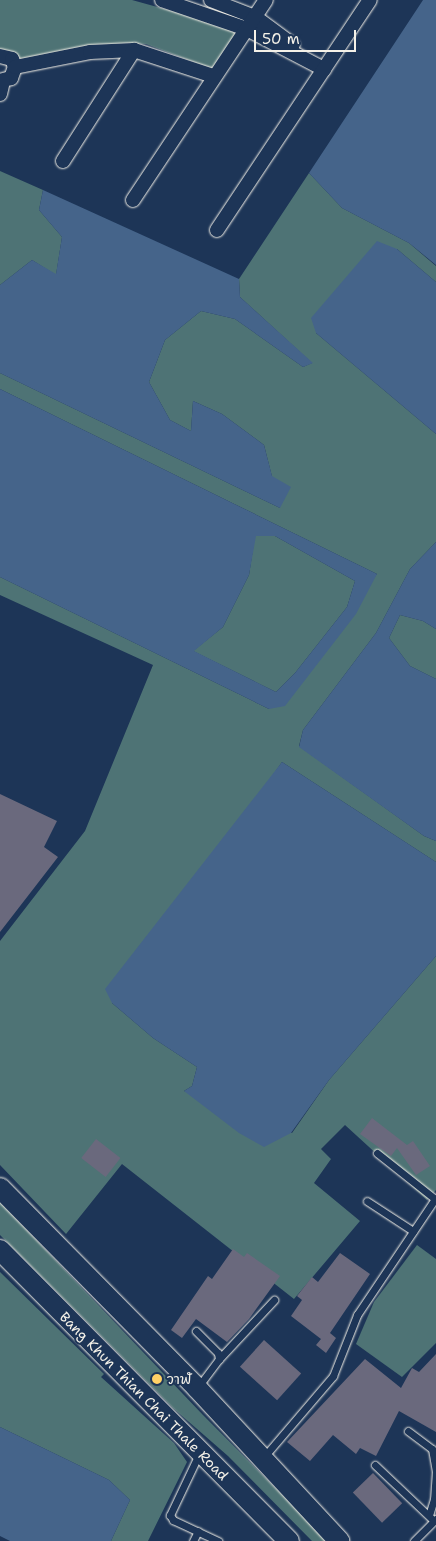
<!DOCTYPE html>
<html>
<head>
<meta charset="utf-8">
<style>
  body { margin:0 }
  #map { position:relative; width:436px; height:1541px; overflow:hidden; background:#1d3557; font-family:"Shantell Sans","Playpen Sans Thai",sans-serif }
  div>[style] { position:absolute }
  .green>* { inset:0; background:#4e7375 }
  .water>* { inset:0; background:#45648a }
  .building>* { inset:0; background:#6a697d; transform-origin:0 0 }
  .roads { filter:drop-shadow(0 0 1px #f4f1e8) drop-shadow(0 0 1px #f4f1e8) }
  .lane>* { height:7px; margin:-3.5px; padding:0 3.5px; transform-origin:3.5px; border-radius:3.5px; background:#1d3557 }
  .street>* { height:14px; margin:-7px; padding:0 7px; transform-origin:7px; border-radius:7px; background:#1d3557 }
  .secondary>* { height:20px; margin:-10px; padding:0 10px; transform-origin:10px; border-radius:10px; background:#1d3557 }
  .dots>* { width:14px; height:14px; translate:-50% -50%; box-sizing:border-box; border:2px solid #1d3557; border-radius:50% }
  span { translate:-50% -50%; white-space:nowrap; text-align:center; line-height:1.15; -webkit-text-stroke:4px #1d3557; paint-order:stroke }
  .poi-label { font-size:14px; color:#f4f1e8 }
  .left { translate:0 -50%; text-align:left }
  .street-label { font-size:14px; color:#f4f1e8 }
  .scale { position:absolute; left:254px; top:30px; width:102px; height:22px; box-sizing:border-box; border:2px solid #f4f1e8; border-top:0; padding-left:6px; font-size:15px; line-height:18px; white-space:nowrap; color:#f4f1e8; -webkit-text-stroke:4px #1d3557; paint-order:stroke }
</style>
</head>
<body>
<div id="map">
  <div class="green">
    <div style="clip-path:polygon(0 0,132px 0,233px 28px,235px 35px,215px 70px,146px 44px,126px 43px,22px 60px,14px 53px,0 50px)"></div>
    <div style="clip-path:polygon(0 171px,43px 190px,39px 210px,62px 237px,56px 275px,32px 260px,0 285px)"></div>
    <div style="clip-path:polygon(309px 173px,342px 208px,409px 243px,436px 266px,436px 282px,397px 249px,316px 333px,436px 434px,436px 542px,410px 569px,376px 633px,303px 730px,299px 746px,424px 836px,436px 841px,436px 862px,282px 762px,112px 1003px,153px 1038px,197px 1067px,192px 1086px,184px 1091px,292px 1133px,329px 1080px,436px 956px,436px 1190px,427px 1200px,345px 1125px,321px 1149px,331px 1159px,314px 1183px,360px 1221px,294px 1299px,122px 1164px,66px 1234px,0 1165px,0 941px,85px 831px,153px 665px,0 595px,0 577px,269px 709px,377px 574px,0 389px,0 373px,280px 508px,264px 445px,222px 414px,193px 401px,191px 431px,170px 420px,149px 382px,165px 340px,201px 311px,235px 319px,303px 367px,312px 363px,240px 297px,239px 279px)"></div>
    <div style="clip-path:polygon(255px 536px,275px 536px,355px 581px,347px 607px,295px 673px,276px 692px,193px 651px,223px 627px,249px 575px)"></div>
    <div style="clip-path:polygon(400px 615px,423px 621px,436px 629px,436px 679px,410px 666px,389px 638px)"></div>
    <div style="clip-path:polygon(0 1202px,203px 1415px,328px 1541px,312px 1541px,228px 1456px,173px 1408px,0 1235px)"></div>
    <div style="clip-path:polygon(417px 1245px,436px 1259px,436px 1343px,402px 1377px,356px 1344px,374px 1302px)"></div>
    <div style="clip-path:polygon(0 1272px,104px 1374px,101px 1377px,174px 1443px,187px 1462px,148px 1541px,111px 1541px,130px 1500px,109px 1480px,0 1427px)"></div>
  </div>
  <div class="water">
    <div style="clip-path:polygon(423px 0,436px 0,436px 265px,409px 243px,342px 208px,309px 173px)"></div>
    <div style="clip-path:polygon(43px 190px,239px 279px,240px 297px,313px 363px,303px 367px,235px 319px,201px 311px,165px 340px,149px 382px,170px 420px,191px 431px,193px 401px,222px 414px,264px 445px,272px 476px,291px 487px,280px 508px,0 373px,0 285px,32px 260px,56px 274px,62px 237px,39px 210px)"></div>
    <div style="clip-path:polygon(377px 241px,397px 249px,436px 282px,436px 434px,316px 333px,311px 318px)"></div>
    <div style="clip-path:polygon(evenodd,0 389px,377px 574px,356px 614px,285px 706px,269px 709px,0 577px,0 389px,256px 536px,275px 536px,355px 581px,347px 607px,295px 673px,276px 692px,194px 651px,223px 627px,249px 575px,256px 536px)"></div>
    <div style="clip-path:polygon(436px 542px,436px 629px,423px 621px,400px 615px,389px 638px,410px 666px,436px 679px,436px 841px,424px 836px,299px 747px,303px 730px,376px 633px,410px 569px)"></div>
    <div style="clip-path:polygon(282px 762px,436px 862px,436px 956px,329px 1080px,291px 1133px,264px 1147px,239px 1133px,184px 1091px,192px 1086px,197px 1067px,153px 1038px,112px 1003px,105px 989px)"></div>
    <div style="clip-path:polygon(0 1427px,109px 1480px,130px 1500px,111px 1541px,10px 1541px,0 1536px)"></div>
  </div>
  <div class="building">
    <div style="clip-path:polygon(0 794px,57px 821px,44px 847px,58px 857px,0 932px)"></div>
    <div style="clip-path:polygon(372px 1118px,407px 1145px,413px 1141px,430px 1166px,416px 1175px,397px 1148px,391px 1156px,360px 1134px)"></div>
    <div style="left:96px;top:1139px;width:31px;height:24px;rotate:38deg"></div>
    <div style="clip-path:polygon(233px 1249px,244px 1257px,247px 1253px,280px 1276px,249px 1319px,227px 1342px,196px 1319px,182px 1338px,171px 1330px,208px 1276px,212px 1279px)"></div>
    <div style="clip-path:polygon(340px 1253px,370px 1274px,330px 1333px,336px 1338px,326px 1353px,316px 1345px,321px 1339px,291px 1316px,302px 1300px,297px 1296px,312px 1277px,318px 1282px)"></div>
    <div style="left:264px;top:1340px;width:50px;height:36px;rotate:42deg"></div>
    <div style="clip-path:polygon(436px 1354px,436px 1432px,399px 1411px,376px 1456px,360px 1448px,356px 1454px,333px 1435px,310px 1461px,287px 1442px,365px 1359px,401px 1388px,412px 1368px,419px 1372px)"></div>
    <div style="left:373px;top:1473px;width:42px;height:28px;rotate:46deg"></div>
  </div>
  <div class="roads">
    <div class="lane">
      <div style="left:367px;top:1201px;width:55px;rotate:33.1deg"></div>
      <div style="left:196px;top:1331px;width:31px;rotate:45deg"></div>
      <div style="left:218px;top:1353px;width:6px;rotate:81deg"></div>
      <div style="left:219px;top:1359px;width:36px;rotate:127deg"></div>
      <div style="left:219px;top:1359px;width:81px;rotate:-47deg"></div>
      <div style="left:408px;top:1431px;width:30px;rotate:37deg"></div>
      <div style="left:432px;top:1449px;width:22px;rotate:80deg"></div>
      <div style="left:436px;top:1471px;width:28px;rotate:94deg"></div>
      <div style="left:434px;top:1499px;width:17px;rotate:107deg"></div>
      <div style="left:199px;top:1454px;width:68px;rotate:115.4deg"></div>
      <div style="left:170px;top:1515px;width:6px;rotate:59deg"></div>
      <div style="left:173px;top:1520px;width:50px;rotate:25deg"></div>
      <div style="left:263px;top:1458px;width:108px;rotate:-49.5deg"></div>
      <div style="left:333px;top:1376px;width:66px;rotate:-68.5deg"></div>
      <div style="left:357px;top:1315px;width:140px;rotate:-56.1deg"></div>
      <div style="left:435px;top:1199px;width:74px;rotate:-141.6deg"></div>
      <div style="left:375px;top:1465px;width:81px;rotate:43.5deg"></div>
      <div style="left:193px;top:1541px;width:11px;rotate:-63deg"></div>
      <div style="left:414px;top:1541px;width:31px;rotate:-45deg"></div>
    </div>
    <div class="street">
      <div style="left:162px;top:0;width:90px;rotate:18.8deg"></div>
      <div style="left:247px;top:29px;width:87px;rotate:27.5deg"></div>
      <div style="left:211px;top:0;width:47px;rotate:21.1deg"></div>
      <div style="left:255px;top:17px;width:47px;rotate:36.4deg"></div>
      <div style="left:0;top:56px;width:12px;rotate:14deg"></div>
      <div style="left:12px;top:59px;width:9px;rotate:69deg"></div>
      <div style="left:15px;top:67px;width:12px;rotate:110deg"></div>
      <div style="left:11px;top:78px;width:11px;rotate:165deg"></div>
      <div style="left:15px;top:67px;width:76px;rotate:-11.3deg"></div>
      <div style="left:90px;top:52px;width:44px;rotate:-2.6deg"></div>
      <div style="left:134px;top:50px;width:83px;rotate:18.2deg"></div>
      <div style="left:0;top:94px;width:13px;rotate:-77deg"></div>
      <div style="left:63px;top:161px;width:132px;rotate:-57.4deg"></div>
      <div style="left:133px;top:200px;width:240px;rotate:-56.4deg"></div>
      <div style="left:217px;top:230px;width:276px;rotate:-56.4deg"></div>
    </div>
    <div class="secondary">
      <div style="left:0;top:1188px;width:281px;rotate:45.4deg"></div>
      <div style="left:197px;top:1388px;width:209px;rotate:47.1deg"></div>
      <div style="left:0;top:1250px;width:410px;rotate:45.2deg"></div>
    </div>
  </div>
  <div class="dots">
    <div style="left:157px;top:1379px;background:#ffd166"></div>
  </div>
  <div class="poi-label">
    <span class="left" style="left:167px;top:1379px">วาฬ</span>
  </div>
  <div class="street-label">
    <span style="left:144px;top:1396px;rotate:45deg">Bang Khun Thian Chai Thale Road</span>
  </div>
  <div class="scale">50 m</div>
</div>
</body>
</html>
